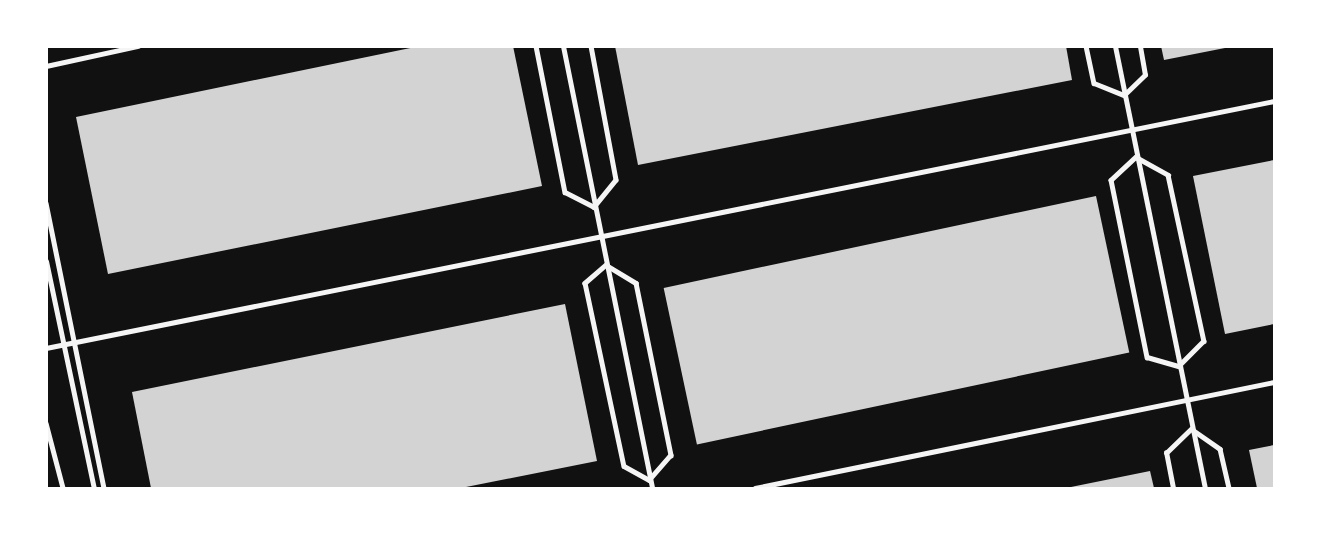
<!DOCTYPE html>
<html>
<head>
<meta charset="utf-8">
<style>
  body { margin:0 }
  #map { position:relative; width:1321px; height:535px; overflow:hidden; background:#111; font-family:Ubuntu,sans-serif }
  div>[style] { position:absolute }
  .building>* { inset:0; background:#d3d3d3; transform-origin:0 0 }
  .service>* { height:4.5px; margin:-2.25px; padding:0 2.25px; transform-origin:2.25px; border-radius:2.25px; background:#f5f5f5 }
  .pedestrian>* { height:5px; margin:-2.5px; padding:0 2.5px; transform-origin:2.5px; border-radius:2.5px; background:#f5f5f5 }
  span { translate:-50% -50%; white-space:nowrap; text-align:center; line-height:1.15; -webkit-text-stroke:6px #fff; paint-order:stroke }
  .frame { position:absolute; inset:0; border:48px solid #fff; pointer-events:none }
</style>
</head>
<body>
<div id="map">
  <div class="building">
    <div style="clip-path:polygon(420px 46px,513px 46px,542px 186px,108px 274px,76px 117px)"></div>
    <div style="clip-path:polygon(615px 46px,1066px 46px,1072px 80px,638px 165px)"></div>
    <div style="clip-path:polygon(1161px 46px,1225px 46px,1225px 48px,1164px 60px)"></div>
    <div style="clip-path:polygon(1274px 160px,1274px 324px,1225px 334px,1193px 176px)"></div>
    <div style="left:1096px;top:196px;width:160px;height:442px;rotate:78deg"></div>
    <div style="clip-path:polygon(565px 304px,597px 461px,461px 488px,151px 488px,132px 392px)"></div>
    <div style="clip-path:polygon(1274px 445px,1274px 488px,1257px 488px,1249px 450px)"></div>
    <div style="clip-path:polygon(1150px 471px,1154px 488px,1071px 488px,1071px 487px)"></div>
  </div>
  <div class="service">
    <div style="left:536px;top:46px;width:149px;rotate:78.8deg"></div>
    <div style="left:565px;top:192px;width:33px;rotate:27deg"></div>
    <div style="left:591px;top:46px;width:136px;rotate:79.4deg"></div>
    <div style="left:616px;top:180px;width:35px;rotate:129deg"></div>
    <div style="left:1086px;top:46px;width:38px;rotate:78deg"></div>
    <div style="left:1094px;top:83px;width:32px;rotate:22deg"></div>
    <div style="left:46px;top:66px;width:94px;rotate:-12.3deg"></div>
    <div style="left:1124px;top:95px;width:29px;rotate:-44deg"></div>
    <div style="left:1145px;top:75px;width:29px;rotate:-100deg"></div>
    <div style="left:1136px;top:157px;width:37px;rotate:29deg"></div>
    <div style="left:1168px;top:175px;width:170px;rotate:77.8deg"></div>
    <div style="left:1204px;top:341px;width:35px;rotate:135deg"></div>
    <div style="left:1136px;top:157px;width:34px;rotate:137deg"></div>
    <div style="left:1111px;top:180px;width:181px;rotate:78.5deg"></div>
    <div style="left:1147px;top:357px;width:33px;rotate:16deg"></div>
    <div style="left:46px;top:203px;width:291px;rotate:78.5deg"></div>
    <div style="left:606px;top:265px;width:35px;rotate:31deg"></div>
    <div style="left:636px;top:283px;width:176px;rotate:78.5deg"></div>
    <div style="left:671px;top:455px;width:33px;rotate:131deg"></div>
    <div style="left:606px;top:265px;width:28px;rotate:139deg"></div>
    <div style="left:585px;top:283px;width:187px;rotate:78deg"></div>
    <div style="left:624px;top:466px;width:29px;rotate:29deg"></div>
    <div style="left:46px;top:348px;width:1253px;rotate:-11.37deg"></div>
    <div style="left:46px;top:423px;width:67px;rotate:75.3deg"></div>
    <div style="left:1193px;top:430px;width:33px;rotate:35deg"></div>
    <div style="left:1220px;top:449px;width:40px;rotate:77deg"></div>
    <div style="left:755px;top:488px;width:530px;rotate:-11.54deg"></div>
    <div style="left:1173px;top:488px;width:36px;rotate:-101deg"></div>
    <div style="left:1166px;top:453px;width:35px;rotate:-44deg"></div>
  </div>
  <div class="pedestrian">
    <div style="left:563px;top:46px;width:451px;rotate:78.6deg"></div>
    <div style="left:1115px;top:46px;width:451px;rotate:78.5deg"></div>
    <div style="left:46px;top:261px;width:232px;rotate:78.1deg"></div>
  </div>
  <div class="frame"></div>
</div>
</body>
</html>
